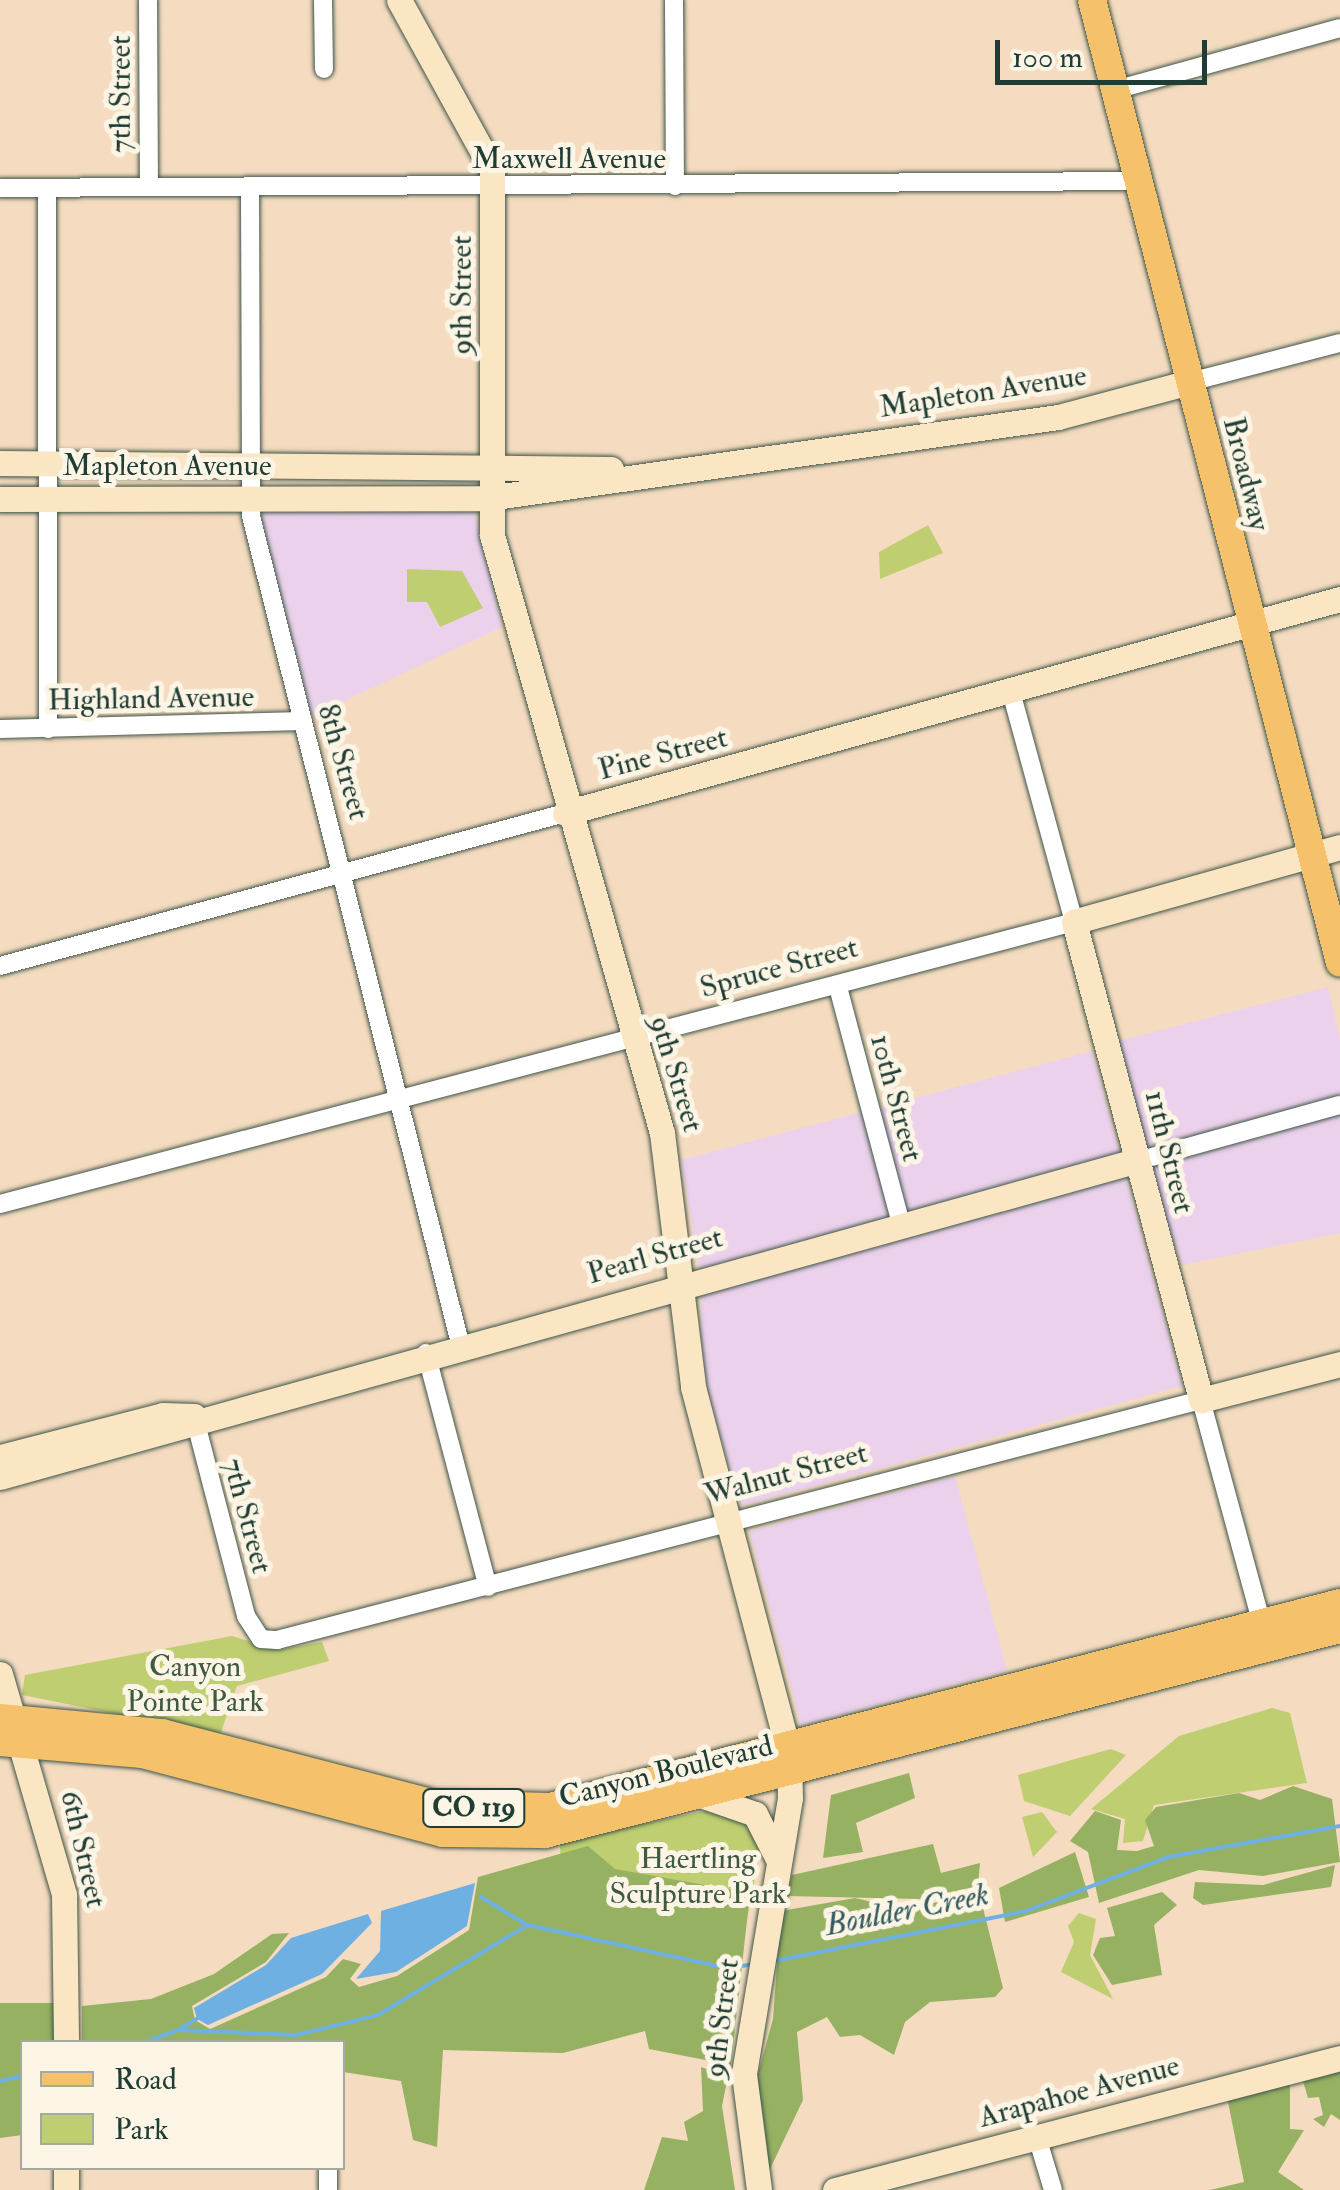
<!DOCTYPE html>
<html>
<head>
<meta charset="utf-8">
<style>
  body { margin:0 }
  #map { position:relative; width:1340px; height:2190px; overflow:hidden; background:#f5dcc0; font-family:"IM FELL Double Pica",serif }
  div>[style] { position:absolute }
  .built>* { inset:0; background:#ebd1eb; transform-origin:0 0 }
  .green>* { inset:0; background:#bece70 }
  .forest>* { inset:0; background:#96b162 }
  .water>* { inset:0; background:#6eb0e2 }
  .stream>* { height:4px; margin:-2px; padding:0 2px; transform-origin:2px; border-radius:2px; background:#6eb0e2 }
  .roads { filter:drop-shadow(0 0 2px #3f5549) drop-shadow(0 0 2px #3f5549) }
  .street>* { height:18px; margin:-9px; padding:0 9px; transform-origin:9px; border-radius:9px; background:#fff }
  .secondary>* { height:25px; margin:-12.5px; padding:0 12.5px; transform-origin:12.5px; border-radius:12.5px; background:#fbe6c4 }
  .primary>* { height:28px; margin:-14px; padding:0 14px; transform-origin:14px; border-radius:14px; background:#f5c16b }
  span { translate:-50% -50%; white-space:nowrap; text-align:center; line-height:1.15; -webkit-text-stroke:10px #fcf5e5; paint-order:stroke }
  .shield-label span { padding:2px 8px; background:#fcf5e5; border:2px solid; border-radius:8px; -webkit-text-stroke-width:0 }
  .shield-label { font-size:28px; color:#1f3d34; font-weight:700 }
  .street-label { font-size:30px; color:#1f3d34 }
  .park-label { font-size:30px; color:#3f5a40 }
  .water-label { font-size:32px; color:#335a60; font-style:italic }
  .legend { position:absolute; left:20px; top:2040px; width:325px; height:130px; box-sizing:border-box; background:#fcf5e5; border:2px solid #a4ab9e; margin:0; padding:12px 18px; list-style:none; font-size:30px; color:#1f3d34 }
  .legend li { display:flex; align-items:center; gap:20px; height:50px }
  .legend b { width:50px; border:2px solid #a4ab9e }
  .scale { position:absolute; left:995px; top:40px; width:212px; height:45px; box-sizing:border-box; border:5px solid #1f3d34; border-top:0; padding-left:12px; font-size:30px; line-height:35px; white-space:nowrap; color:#1f3d34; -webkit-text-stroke:8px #fcf5e5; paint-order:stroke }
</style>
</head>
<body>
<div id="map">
  <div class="built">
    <div style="clip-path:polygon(474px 508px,502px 627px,312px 716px,259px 509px)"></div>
    <div style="clip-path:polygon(1328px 987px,1340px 1039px,1340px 1233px,1182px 1265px,1107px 1044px)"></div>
    <div style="clip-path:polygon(1092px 1051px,1182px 1386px,741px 1506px,701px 1370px,701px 1276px,681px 1160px)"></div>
    <div style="left:955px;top:1476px;width:201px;height:213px;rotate:75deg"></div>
  </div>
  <div class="green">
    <div style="clip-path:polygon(928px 525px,943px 553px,880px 579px,879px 552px)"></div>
    <div style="clip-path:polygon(407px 569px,462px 571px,483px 608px,440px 627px,427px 602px,407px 602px)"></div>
    <div style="clip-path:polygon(232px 1636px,278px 1650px,322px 1642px,329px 1661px,237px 1686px,220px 1735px,22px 1695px,25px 1675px)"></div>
    <div style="clip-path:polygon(1272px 1708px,1290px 1713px,1307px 1783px,1154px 1805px,1143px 1841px,1123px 1843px,1125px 1819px,1091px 1809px,1179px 1736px)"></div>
    <div style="clip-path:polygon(1111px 1749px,1126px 1755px,1070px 1816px,1024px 1801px,1018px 1775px)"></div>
    <div style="clip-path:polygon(719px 1808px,742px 1810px,762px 1840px,743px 1942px,561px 1877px,560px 1841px)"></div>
    <div style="clip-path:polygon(1042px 1812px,1057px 1832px,1033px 1857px,1022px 1817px)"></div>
    <div style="clip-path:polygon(1079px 1913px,1096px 1919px,1090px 1955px,1113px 1999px,1061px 1972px,1074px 1942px,1068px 1926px)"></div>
  </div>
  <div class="forest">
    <div style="clip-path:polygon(909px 1773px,915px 1798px,856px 1823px,863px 1852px,823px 1858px,831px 1795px)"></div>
    <div style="clip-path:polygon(1293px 1786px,1332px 1799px,1340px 1862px,1263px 1876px,1199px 1870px,1099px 1903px,1088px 1852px,1070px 1841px,1095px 1811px,1121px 1820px,1117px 1850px,1137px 1851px,1154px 1846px,1145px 1820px,1156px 1807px,1239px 1793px,1260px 1800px)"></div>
    <div style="clip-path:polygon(933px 1844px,941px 1873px,980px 1863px,978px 1886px,920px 1899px,786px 1896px,792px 1875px)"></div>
    <div style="clip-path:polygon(588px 1846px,615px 1869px,750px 1893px,731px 2065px,649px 2049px,645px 2031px,563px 2053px,443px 2050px,437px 2147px,413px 2140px,401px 2081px,343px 2072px,342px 2042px,82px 2042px,82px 2006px,151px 1999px,214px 1974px,272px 1934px,289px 1933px,266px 1962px,192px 2006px,195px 2020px,210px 2029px,326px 1977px,343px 1959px,361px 1964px,350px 1979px,359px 1987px,397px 1976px,469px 1930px,478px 1877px)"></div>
    <div style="clip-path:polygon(1075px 1852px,1089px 1897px,1005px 1922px,999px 1888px)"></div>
    <div style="clip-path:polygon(1335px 1865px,1331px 1887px,1203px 1905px,1193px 1898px,1195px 1882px,1263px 1885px)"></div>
    <div style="clip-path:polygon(1162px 1892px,1177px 1905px,1154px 1925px,1162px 1975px,1112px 1985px,1093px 1955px,1100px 1938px,1115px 1936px,1107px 1908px)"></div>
    <div style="clip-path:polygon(980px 1896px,1003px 1988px,995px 1997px,930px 2002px,905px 2022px,894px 2055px,860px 2035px,840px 2037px,827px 2017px,797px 2032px,803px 2100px,769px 2171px,755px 2085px,773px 2019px,781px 1911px,855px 1898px,898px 1908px)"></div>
    <div style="clip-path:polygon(0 2003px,58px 2003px,58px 2042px,22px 2042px,22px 2135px,0 2138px)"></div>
    <div style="clip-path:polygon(701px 2067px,728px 2076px,722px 2106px,735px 2190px,644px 2190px,662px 2137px,688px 2141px,684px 2122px,703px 2111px)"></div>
    <div style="clip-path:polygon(1340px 2072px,1340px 2120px,1331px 2114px,1324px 2127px,1313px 2119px,1323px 2115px,1319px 2097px,1308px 2098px,1303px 2081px)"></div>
    <div style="clip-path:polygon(1290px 2082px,1290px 2129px,1304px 2130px,1278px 2172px,1304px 2190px,1210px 2190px,1244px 2182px,1227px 2097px)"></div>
  </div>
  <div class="water">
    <div style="clip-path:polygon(475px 1883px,467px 1926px,396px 1972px,356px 1979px,380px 1951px,381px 1911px)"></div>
    <div style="clip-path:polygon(368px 1914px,372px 1923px,322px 1974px,208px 2025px,197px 2019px,194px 2008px,266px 1965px,291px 1938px)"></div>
  </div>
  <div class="stream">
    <div style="left:481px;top:1897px;width:54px;rotate:31.3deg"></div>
    <div style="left:774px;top:1961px;width:257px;rotate:-11.2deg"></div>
    <div style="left:1026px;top:1911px;width:152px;rotate:-20.8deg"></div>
    <div style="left:1168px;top:1857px;width:175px;rotate:-10.2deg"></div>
    <div style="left:178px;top:2030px;width:26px;rotate:-31deg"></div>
    <div style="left:145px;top:2042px;width:35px;rotate:-20deg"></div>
    <div style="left:178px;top:2030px;width:118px;rotate:2.4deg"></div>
    <div style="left:296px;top:2035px;width:84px;rotate:-13.7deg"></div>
    <div style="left:378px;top:2015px;width:175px;rotate:-31deg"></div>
    <div style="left:528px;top:1925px;width:204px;rotate:12.2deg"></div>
    <div style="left:727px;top:1968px;width:27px;rotate:-8deg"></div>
    <div style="left:0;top:2081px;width:23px;rotate:-13deg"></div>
  </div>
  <div class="roads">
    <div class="street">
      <div style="left:148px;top:0;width:187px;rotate:89.7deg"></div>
      <div style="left:323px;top:0;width:69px;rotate:89.2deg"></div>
      <div style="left:674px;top:0;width:186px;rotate:89.7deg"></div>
      <div style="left:1115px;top:90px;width:233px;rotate:-15.4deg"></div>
      <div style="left:250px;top:187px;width:329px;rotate:89.8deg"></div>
      <div style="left:251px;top:516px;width:853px;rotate:75.82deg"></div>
      <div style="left:0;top:188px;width:1138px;rotate:-0.35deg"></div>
      <div style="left:47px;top:188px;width:541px;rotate:89.89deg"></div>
      <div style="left:1190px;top:382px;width:155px;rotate:-14.6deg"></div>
      <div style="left:0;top:729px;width:303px;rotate:-1.5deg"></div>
      <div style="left:0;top:966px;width:585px;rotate:-15.15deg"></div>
      <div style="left:838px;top:987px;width:245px;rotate:75.1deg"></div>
      <div style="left:1152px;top:1157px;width:195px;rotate:-15.5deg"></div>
      <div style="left:0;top:1204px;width:1110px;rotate:-14.71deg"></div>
      <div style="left:1074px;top:922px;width:234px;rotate:-105.3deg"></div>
      <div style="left:426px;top:1353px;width:242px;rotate:75.2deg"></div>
      <div style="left:194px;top:1416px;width:207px;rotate:75.4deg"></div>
      <div style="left:246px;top:1616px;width:27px;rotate:57deg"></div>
      <div style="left:261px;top:1639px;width:16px;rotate:4deg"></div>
      <div style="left:277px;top:1640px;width:955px;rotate:-14.56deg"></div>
      <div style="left:1201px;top:1400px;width:232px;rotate:74.8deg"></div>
      <div style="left:1037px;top:2137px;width:55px;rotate:73.2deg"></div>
      <div style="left:328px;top:2168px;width:22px;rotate:90deg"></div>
    </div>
    <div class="secondary">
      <div style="left:399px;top:0;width:193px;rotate:61.2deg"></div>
      <div style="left:492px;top:169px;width:366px;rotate:90deg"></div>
      <div style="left:492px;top:535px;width:622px;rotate:74.13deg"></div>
      <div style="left:662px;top:1133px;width:256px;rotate:83deg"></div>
      <div style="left:693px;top:1387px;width:377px;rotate:75.3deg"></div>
      <div style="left:789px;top:1752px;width:46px;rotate:88.8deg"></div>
      <div style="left:790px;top:1798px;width:280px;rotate:99.5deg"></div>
      <div style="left:744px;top:2074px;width:117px;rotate:82.6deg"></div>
      <div style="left:0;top:463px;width:611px;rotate:0.56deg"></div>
      <div style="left:0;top:499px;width:488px;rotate:-0.1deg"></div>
      <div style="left:488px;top:498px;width:576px;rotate:-8.09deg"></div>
      <div style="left:1058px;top:417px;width:137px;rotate:-14.9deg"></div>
      <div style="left:565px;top:813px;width:804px;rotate:-15.44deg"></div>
      <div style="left:1340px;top:847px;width:276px;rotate:164.3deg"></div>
      <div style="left:1074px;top:922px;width:495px;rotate:75.1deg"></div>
      <div style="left:1201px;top:1400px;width:144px;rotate:-14.5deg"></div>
      <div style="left:0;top:1457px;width:168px;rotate:-14.4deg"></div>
      <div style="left:163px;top:1415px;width:31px;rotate:2deg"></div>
      <div style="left:0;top:1477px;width:1178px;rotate:-15.56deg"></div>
      <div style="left:0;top:1674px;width:230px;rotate:73.8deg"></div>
      <div style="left:64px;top:1895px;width:147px;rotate:89.2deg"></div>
      <div style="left:706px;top:1797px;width:52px;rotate:19.1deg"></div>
      <div style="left:755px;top:1814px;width:53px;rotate:62.9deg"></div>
      <div style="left:66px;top:2190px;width:22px;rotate:-90deg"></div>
      <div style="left:835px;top:2190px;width:522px;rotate:-14.65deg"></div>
    </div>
    <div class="primary">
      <div style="left:1092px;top:0;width:994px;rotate:75.56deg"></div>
      <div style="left:0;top:1718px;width:163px;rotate:5.3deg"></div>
      <div style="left:162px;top:1733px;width:281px;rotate:14.6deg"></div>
      <div style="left:434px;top:1804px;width:116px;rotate:1.5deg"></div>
      <div style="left:550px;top:1807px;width:816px;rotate:-14.48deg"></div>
      <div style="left:0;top:1742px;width:143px;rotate:4.8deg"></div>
      <div style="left:142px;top:1754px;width:311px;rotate:14.7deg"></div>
      <div style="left:443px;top:1833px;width:102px;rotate:0.6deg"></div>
      <div style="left:545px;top:1834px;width:821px;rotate:-14.46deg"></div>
    </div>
  </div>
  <div class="shield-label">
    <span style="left:474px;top:1808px">CO 119</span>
  </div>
  <div class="street-label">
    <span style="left:121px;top:94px;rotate:-90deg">7th Street</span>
    <span style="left:569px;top:159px">Maxwell Avenue</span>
    <span style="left:462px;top:295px;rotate:-90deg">9th Street</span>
    <span style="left:983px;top:392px;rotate:-9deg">Mapleton Avenue</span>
    <span style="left:167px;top:466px">Mapleton Avenue</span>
    <span style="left:1246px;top:474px;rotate:76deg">Broadway</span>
    <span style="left:151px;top:699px;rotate:-1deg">Highland Avenue</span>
    <span style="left:663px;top:754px;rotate:-15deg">Pine Street</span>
    <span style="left:343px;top:762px;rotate:74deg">8th Street</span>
    <span style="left:779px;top:968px;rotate:-15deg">Spruce Street</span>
    <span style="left:676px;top:1074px;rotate:73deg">9th Street</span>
    <span style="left:896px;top:1098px;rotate:75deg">10th Street</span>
    <span style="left:1169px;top:1152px;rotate:76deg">11th Street</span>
    <span style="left:655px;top:1256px;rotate:-16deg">Pearl Street</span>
    <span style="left:786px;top:1474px;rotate:-15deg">Walnut Street</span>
    <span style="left:247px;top:1516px;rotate:75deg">7th Street</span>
    <span style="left:666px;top:1772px;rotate:-14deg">Canyon Boulevard</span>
    <span style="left:83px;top:1849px;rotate:77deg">6th Street</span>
    <span style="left:722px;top:2018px;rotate:-83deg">9th Street</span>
    <span style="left:1079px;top:2092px;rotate:-15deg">Arapahoe Avenue</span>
  </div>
  <div class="park-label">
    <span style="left:195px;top:1684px">Canyon<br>Pointe Park</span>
    <span style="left:698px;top:1876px">Haertling<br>Sculpture Park</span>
  </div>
  <div class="water-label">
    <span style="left:907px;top:1910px;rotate:-11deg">Boulder Creek</span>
  </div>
  <ul class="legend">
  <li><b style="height:12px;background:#f5c16b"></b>Road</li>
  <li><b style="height:28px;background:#bece70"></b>Park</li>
  </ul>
  <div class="scale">100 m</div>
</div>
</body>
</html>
